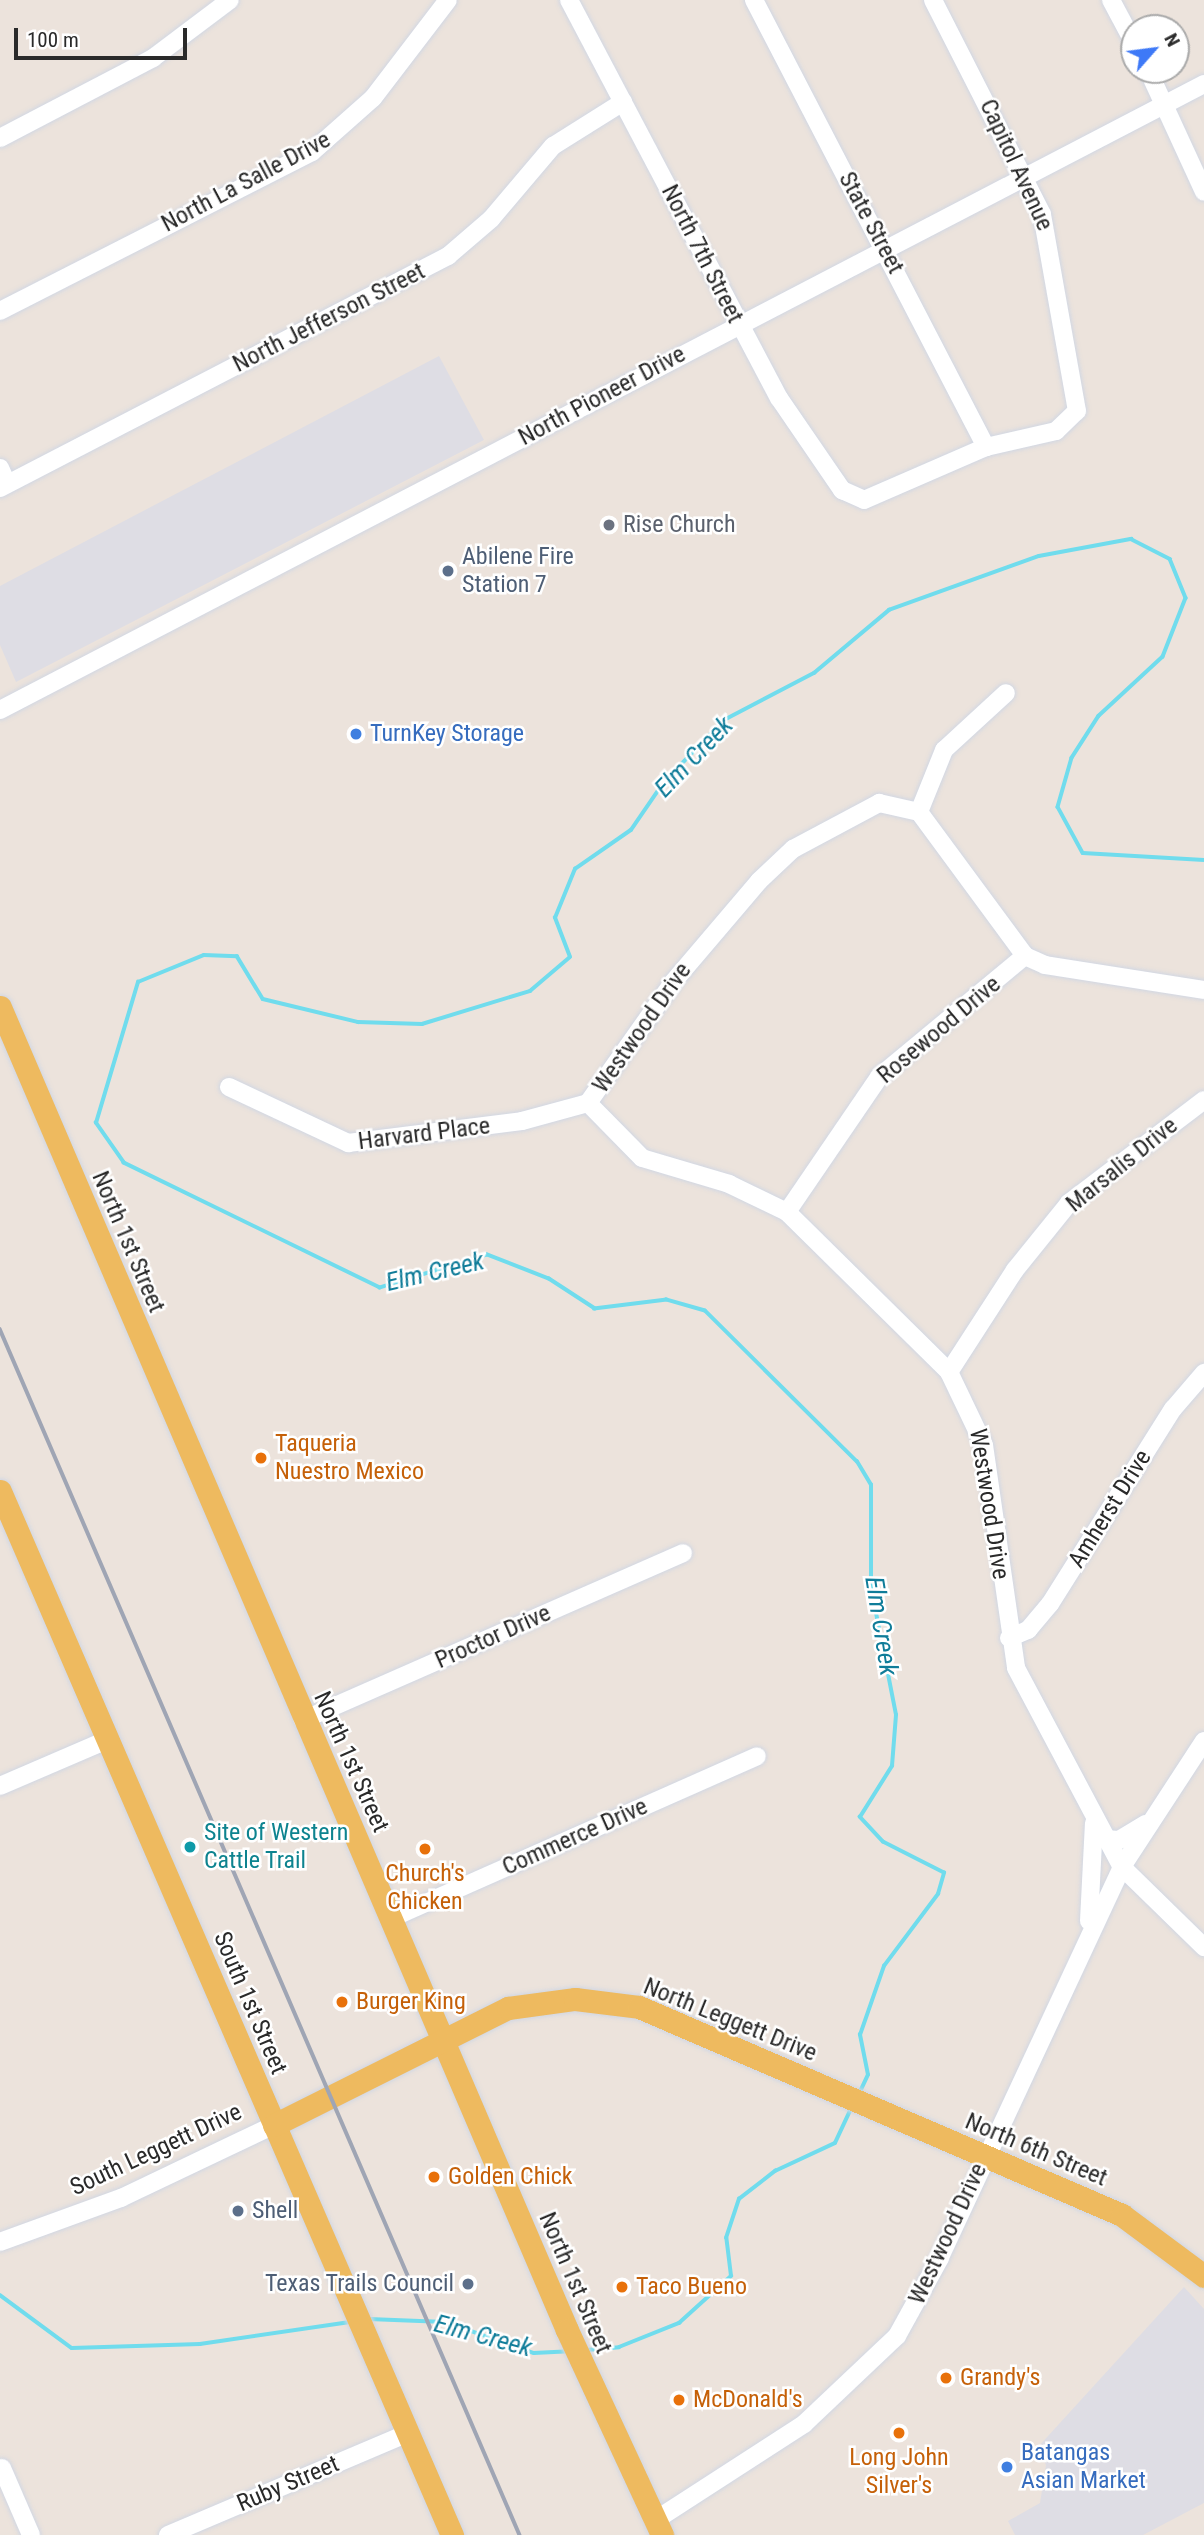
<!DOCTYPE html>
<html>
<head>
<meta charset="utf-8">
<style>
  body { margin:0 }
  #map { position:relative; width:1204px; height:2535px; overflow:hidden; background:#ece3dc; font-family:"Roboto Condensed",sans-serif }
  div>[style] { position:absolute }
  .industrial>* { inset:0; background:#dedde4 }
  .stream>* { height:3.5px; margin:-1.75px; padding:0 1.75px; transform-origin:1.75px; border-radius:1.75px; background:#70dced }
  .roads { filter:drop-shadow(0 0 2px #d1d7e3) drop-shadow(0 0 2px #d1d7e3) }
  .minor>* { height:18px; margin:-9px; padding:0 9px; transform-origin:9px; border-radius:9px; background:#fff }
  .major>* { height:23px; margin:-11.5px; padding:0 11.5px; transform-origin:11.5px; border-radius:11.5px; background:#eeba5f }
  .rail>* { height:3.5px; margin:-1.75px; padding:0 1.75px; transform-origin:1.75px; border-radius:1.75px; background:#9fa5b4 }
  .dots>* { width:19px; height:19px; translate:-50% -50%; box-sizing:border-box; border:4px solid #fff; border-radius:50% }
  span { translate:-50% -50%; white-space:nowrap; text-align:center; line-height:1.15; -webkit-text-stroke:5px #fff; paint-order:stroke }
  .street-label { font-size:24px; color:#2a2a2a }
  .worship-label { font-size:24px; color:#5b616d }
  .left { translate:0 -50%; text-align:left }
  .service-label { font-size:24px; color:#4e5e75 }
  .right { translate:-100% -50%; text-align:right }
  .shop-label { font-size:24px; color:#366cbe }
  .food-label { font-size:24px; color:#c56008 }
  .culture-label { font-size:24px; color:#0d838f }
  .water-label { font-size:26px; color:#0f7c99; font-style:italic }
  .north { position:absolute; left:1120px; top:14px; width:70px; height:70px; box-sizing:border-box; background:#fff; border:2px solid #aaa; border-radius:50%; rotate:62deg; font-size:19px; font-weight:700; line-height:28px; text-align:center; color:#2a2a2a }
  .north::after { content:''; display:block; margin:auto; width:24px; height:32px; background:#3e79f7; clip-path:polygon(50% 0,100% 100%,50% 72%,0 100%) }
  .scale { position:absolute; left:14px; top:28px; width:173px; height:32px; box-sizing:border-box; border:4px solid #2a2a2a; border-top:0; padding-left:9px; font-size:21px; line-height:24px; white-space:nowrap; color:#2a2a2a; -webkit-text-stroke:5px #fff; paint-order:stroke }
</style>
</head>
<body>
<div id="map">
  <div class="industrial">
    <div style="clip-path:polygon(439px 356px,484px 440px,16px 682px,0 645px,0 586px)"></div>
    <div style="clip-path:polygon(1184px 2287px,1204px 2309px,1204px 2503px,1143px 2535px,1015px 2535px,1008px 2521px,1040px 2503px,1046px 2465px,1038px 2447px)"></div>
  </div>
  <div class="stream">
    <div style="left:859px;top:2094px;width:21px;rotate:-65deg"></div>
    <div style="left:868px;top:2075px;width:41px;rotate:-101.3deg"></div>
    <div style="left:860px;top:2035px;width:73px;rotate:-70.8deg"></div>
    <div style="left:884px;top:1966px;width:90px;rotate:-53.1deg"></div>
    <div style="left:938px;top:1894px;width:22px;rotate:-74deg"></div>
    <div style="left:944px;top:1873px;width:68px;rotate:-153.1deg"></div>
    <div style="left:883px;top:1842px;width:34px;rotate:-133deg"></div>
    <div style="left:860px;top:1817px;width:60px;rotate:-57.9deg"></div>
    <div style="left:892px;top:1766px;width:51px;rotate:-85.5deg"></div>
    <div style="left:896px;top:1715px;width:129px;rotate:-101.1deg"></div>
    <div style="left:871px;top:1588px;width:103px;rotate:-90deg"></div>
    <div style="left:871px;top:1485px;width:27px;rotate:-121deg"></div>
    <div style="left:857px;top:1462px;width:214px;rotate:-135.2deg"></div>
    <div style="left:705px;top:1311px;width:40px;rotate:-164deg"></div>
    <div style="left:667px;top:1300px;width:73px;rotate:172.9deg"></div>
    <div style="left:595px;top:1309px;width:55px;rotate:-146.9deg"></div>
    <div style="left:549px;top:1279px;width:66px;rotate:-158.8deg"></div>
    <div style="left:487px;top:1255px;width:112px;rotate:162.9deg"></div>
    <div style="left:380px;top:1288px;width:285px;rotate:-154deg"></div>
    <div style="left:124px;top:1163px;width:49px;rotate:-125deg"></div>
    <div style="left:96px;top:1123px;width:147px;rotate:-73.4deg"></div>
    <div style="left:138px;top:982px;width:71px;rotate:-22.2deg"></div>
    <div style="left:204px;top:955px;width:33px;rotate:2deg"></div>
    <div style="left:237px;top:956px;width:50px;rotate:58.8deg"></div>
    <div style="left:263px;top:999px;width:98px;rotate:13.6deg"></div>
    <div style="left:358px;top:1022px;width:64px;rotate:1.8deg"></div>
    <div style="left:422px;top:1024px;width:113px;rotate:-17deg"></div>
    <div style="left:530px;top:991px;width:52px;rotate:-40.4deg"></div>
    <div style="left:570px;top:957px;width:42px;rotate:-111deg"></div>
    <div style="left:555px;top:918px;width:53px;rotate:-67.8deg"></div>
    <div style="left:575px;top:869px;width:68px;rotate:-34.9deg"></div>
    <div style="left:631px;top:830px;width:58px;rotate:-55.5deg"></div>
    <div style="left:664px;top:782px;width:86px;rotate:-45.9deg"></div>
    <div style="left:724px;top:720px;width:102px;rotate:-27.6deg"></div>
    <div style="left:814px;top:673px;width:98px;rotate:-40deg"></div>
    <div style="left:889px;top:610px;width:159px;rotate:-19.8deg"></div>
    <div style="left:1039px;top:556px;width:94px;rotate:-10.5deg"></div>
    <div style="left:1131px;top:539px;width:44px;rotate:27.1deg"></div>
    <div style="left:1170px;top:559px;width:42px;rotate:67.7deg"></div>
    <div style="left:1186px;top:598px;width:63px;rotate:111.3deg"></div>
    <div style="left:1163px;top:657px;width:87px;rotate:137.3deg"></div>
    <div style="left:1099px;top:716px;width:50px;rotate:122.7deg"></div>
    <div style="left:1072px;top:758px;width:51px;rotate:105.9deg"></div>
    <div style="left:1058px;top:807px;width:52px;rotate:61.5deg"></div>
    <div style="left:1083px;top:853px;width:121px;rotate:3.3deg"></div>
    <div style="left:0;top:2295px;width:89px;rotate:36.4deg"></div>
    <div style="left:72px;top:2348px;width:128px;rotate:-1.8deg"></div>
    <div style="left:200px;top:2344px;width:153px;rotate:-8.3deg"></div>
    <div style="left:369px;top:2319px;width:76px;rotate:2.3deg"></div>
    <div style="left:445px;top:2322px;width:94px;rotate:19.2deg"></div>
    <div style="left:534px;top:2353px;width:35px;rotate:-3deg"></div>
    <div style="left:587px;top:2350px;width:32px;rotate:-5deg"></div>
    <div style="left:619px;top:2347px;width:65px;rotate:-21.8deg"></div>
    <div style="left:679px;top:2323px;width:70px;rotate:-42.1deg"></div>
    <div style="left:731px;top:2276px;width:38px;rotate:-97deg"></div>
    <div style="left:726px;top:2238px;width:41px;rotate:-71.6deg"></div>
    <div style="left:739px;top:2199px;width:46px;rotate:-37.9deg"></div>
    <div style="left:775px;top:2171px;width:66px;rotate:-25deg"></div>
    <div style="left:835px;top:2143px;width:40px;rotate:-65deg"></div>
  </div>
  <div class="roads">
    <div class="minor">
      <div style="left:569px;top:0;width:450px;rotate:62.2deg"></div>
      <div style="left:779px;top:398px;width:112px;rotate:55.6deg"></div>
      <div style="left:842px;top:490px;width:24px;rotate:24deg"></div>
      <div style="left:864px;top:500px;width:133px;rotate:-23.5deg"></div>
      <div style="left:986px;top:447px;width:72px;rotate:-12.9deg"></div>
      <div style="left:1056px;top:431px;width:29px;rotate:-44deg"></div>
      <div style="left:1077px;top:411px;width:200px;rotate:-100.1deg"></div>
      <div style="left:1042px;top:214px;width:240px;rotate:-117deg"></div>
      <div style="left:754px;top:0;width:504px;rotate:62.57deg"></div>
      <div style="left:1111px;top:0;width:49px;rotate:61.9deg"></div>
      <div style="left:1148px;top:70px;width:134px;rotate:65.3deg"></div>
      <div style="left:0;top:138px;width:173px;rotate:-27.6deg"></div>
      <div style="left:153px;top:58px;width:96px;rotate:-37deg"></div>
      <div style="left:0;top:311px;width:350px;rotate:-27deg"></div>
      <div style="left:312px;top:152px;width:81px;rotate:-41.5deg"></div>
      <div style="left:373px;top:98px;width:123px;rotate:-52.6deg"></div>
      <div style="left:0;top:468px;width:17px;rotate:66deg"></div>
      <div style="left:0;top:488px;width:505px;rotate:-27.38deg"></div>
      <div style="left:448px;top:256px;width:57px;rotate:-40.7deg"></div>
      <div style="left:491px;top:219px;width:96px;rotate:-49.7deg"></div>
      <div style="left:553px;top:146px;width:83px;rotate:-32.2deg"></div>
      <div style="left:0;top:710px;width:1357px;rotate:-27.47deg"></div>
      <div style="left:919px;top:812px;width:67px;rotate:-68deg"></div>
      <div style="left:944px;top:750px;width:84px;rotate:-42.6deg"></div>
      <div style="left:229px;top:1087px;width:132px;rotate:25.2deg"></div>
      <div style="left:348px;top:1143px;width:175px;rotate:-7.2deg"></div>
      <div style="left:522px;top:1121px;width:68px;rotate:-15.3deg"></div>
      <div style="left:588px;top:1103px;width:149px;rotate:-54.8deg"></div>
      <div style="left:674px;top:981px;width:131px;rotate:-49.6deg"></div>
      <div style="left:759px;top:881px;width:47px;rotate:-43.3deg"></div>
      <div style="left:793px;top:849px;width:98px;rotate:-28.1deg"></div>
      <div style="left:879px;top:803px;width:41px;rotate:12.7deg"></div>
      <div style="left:919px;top:812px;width:179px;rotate:53.6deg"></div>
      <div style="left:1025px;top:956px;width:22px;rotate:24deg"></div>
      <div style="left:1045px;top:965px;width:161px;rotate:8.9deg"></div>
      <div style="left:588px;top:1103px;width:77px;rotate:45.5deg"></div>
      <div style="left:642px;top:1158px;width:91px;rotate:16.6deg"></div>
      <div style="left:729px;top:1184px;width:64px;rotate:25.8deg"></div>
      <div style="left:787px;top:1212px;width:228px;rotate:44.6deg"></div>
      <div style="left:949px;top:1372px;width:81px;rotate:64.4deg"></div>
      <div style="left:984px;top:1445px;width:225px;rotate:81.8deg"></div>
      <div style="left:1016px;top:1668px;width:225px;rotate:62deg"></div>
      <div style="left:1122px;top:1867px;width:431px;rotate:115deg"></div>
      <div style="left:940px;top:2258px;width:89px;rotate:118.9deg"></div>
      <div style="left:897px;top:2336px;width:128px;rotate:136.6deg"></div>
      <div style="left:804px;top:2424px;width:179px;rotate:147.1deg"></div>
      <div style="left:787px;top:1212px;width:163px;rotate:-55.7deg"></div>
      <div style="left:879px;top:1077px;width:190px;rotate:-39.7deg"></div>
      <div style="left:949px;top:1372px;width:121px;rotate:-57.1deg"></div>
      <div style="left:1015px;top:1270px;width:86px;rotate:-51.1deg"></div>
      <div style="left:1069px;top:1203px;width:170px;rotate:-37.3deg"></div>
      <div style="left:1009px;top:1638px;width:21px;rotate:-23deg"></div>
      <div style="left:1028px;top:1630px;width:34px;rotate:-50deg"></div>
      <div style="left:1050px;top:1604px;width:231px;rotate:-57.8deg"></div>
      <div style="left:1173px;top:1409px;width:48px;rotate:-49.3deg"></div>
      <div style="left:303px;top:1720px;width:415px;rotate:-23.7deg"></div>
      <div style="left:1204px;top:1741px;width:150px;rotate:123.1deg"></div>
      <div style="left:1122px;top:1867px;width:115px;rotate:44.3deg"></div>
      <div style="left:0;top:1786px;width:119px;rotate:-23.3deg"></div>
      <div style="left:1104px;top:1839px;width:15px;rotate:4deg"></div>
      <div style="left:1119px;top:1840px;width:31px;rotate:-31deg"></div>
      <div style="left:392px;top:1918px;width:399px;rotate:-23.9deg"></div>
      <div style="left:1089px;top:1921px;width:98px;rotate:-87.1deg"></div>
      <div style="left:0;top:2242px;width:129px;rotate:-20deg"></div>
      <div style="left:121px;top:2198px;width:170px;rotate:-25.5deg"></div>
      <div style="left:2px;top:2468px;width:73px;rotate:66.6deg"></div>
      <div style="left:168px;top:2535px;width:261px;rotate:-23deg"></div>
    </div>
    <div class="major">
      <div style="left:0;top:1007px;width:1439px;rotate:66.8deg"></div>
      <div style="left:567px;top:2330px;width:226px;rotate:65.1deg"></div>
      <div style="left:0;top:1491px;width:1138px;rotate:66.59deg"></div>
      <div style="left:274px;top:2125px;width:262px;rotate:-26.6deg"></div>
      <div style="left:508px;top:2008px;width:68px;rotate:-7.7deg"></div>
      <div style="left:575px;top:1999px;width:64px;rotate:7.1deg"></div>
      <div style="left:639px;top:2007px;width:526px;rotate:23.3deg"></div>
      <div style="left:1122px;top:2215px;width:102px;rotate:36.6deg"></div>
    </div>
  </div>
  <div class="rail">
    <div style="left:0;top:1329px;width:1313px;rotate:66.68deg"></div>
  </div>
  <div class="dots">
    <div style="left:609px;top:525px;background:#6b7280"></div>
    <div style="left:448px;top:571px;background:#5c6f8a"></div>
    <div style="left:356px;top:734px;background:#3f7fe0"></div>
    <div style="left:261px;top:1458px;background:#e8710a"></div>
    <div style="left:190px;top:1847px;background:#0f9aa8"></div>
    <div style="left:425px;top:1849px;background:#e8710a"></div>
    <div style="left:342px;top:2002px;background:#e8710a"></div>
    <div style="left:434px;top:2177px;background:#e8710a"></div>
    <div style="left:238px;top:2211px;background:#5c6f8a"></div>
    <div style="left:468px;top:2284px;background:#5c6f8a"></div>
    <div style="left:622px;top:2287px;background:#e8710a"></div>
    <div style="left:946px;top:2378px;background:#e8710a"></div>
    <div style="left:679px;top:2400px;background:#e8710a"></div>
    <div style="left:899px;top:2433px;background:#e8710a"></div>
    <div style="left:1007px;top:2467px;background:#3f7fe0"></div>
  </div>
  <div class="street-label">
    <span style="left:1016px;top:165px;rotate:65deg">Capitol Avenue</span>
    <span style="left:246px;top:182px;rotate:-28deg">North La Salle Drive</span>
    <span style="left:871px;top:223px;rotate:62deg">State Street</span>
    <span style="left:702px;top:254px;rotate:63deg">North 7th Street</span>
    <span style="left:329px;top:318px;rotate:-27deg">North Jefferson Street</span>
    <span style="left:602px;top:396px;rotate:-28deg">North Pioneer Drive</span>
    <span style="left:642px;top:1028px;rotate:-55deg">Westwood Drive</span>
    <span style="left:939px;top:1030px;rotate:-40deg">Rosewood Drive</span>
    <span style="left:424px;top:1134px;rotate:-7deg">Harvard Place</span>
    <span style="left:1122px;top:1165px;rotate:-39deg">Marsalis Drive</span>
    <span style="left:128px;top:1242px;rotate:67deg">North 1st Street</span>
    <span style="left:989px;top:1504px;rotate:81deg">Westwood Drive</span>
    <span style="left:1110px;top:1509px;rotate:-58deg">Amherst Drive</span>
    <span style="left:493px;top:1637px;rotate:-24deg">Proctor Drive</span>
    <span style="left:351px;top:1762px;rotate:66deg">North 1st Street</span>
    <span style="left:575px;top:1837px;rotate:-24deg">Commerce Drive</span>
    <span style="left:250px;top:2003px;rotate:67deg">South 1st Street</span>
    <span style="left:730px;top:2020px;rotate:22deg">North Leggett Drive</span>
    <span style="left:156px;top:2150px;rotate:-25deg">South Leggett Drive</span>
    <span style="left:1036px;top:2150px;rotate:23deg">North 6th Street</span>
    <span style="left:948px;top:2234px;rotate:-65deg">Westwood Drive</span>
    <span style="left:575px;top:2283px;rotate:67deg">North 1st Street</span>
    <span style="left:288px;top:2484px;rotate:-23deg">Ruby Street</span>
  </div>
  <div class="worship-label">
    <span class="left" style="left:623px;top:525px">Rise Church</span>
  </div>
  <div class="service-label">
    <span class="left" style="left:462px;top:571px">Abilene Fire<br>Station 7</span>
    <span class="left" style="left:252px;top:2211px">Shell</span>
    <span class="right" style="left:454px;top:2284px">Texas Trails Council</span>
  </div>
  <div class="shop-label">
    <span class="left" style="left:370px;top:734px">TurnKey Storage</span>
    <span class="left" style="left:1021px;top:2467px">Batangas<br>Asian Market</span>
  </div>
  <div class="food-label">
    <span class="left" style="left:275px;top:1458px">Taqueria<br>Nuestro Mexico</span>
    <span style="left:425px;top:1888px">Church's<br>Chicken</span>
    <span class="left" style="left:356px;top:2002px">Burger King</span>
    <span class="left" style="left:448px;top:2177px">Golden Chick</span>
    <span class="left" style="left:636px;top:2287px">Taco Bueno</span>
    <span class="left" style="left:960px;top:2378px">Grandy's</span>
    <span class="left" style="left:693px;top:2400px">McDonald's</span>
    <span style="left:899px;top:2472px">Long John<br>Silver's</span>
  </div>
  <div class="culture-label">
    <span class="left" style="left:204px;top:1847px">Site of Western<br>Cattle Trail</span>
  </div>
  <div class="water-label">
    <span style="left:694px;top:757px;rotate:-46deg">Elm Creek</span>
    <span style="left:435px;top:1272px;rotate:-13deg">Elm Creek</span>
    <span style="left:881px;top:1626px;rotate:81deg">Elm Creek</span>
    <span style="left:483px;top:2336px;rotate:15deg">Elm Creek</span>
  </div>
  <div class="north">N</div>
  <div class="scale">100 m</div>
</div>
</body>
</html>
